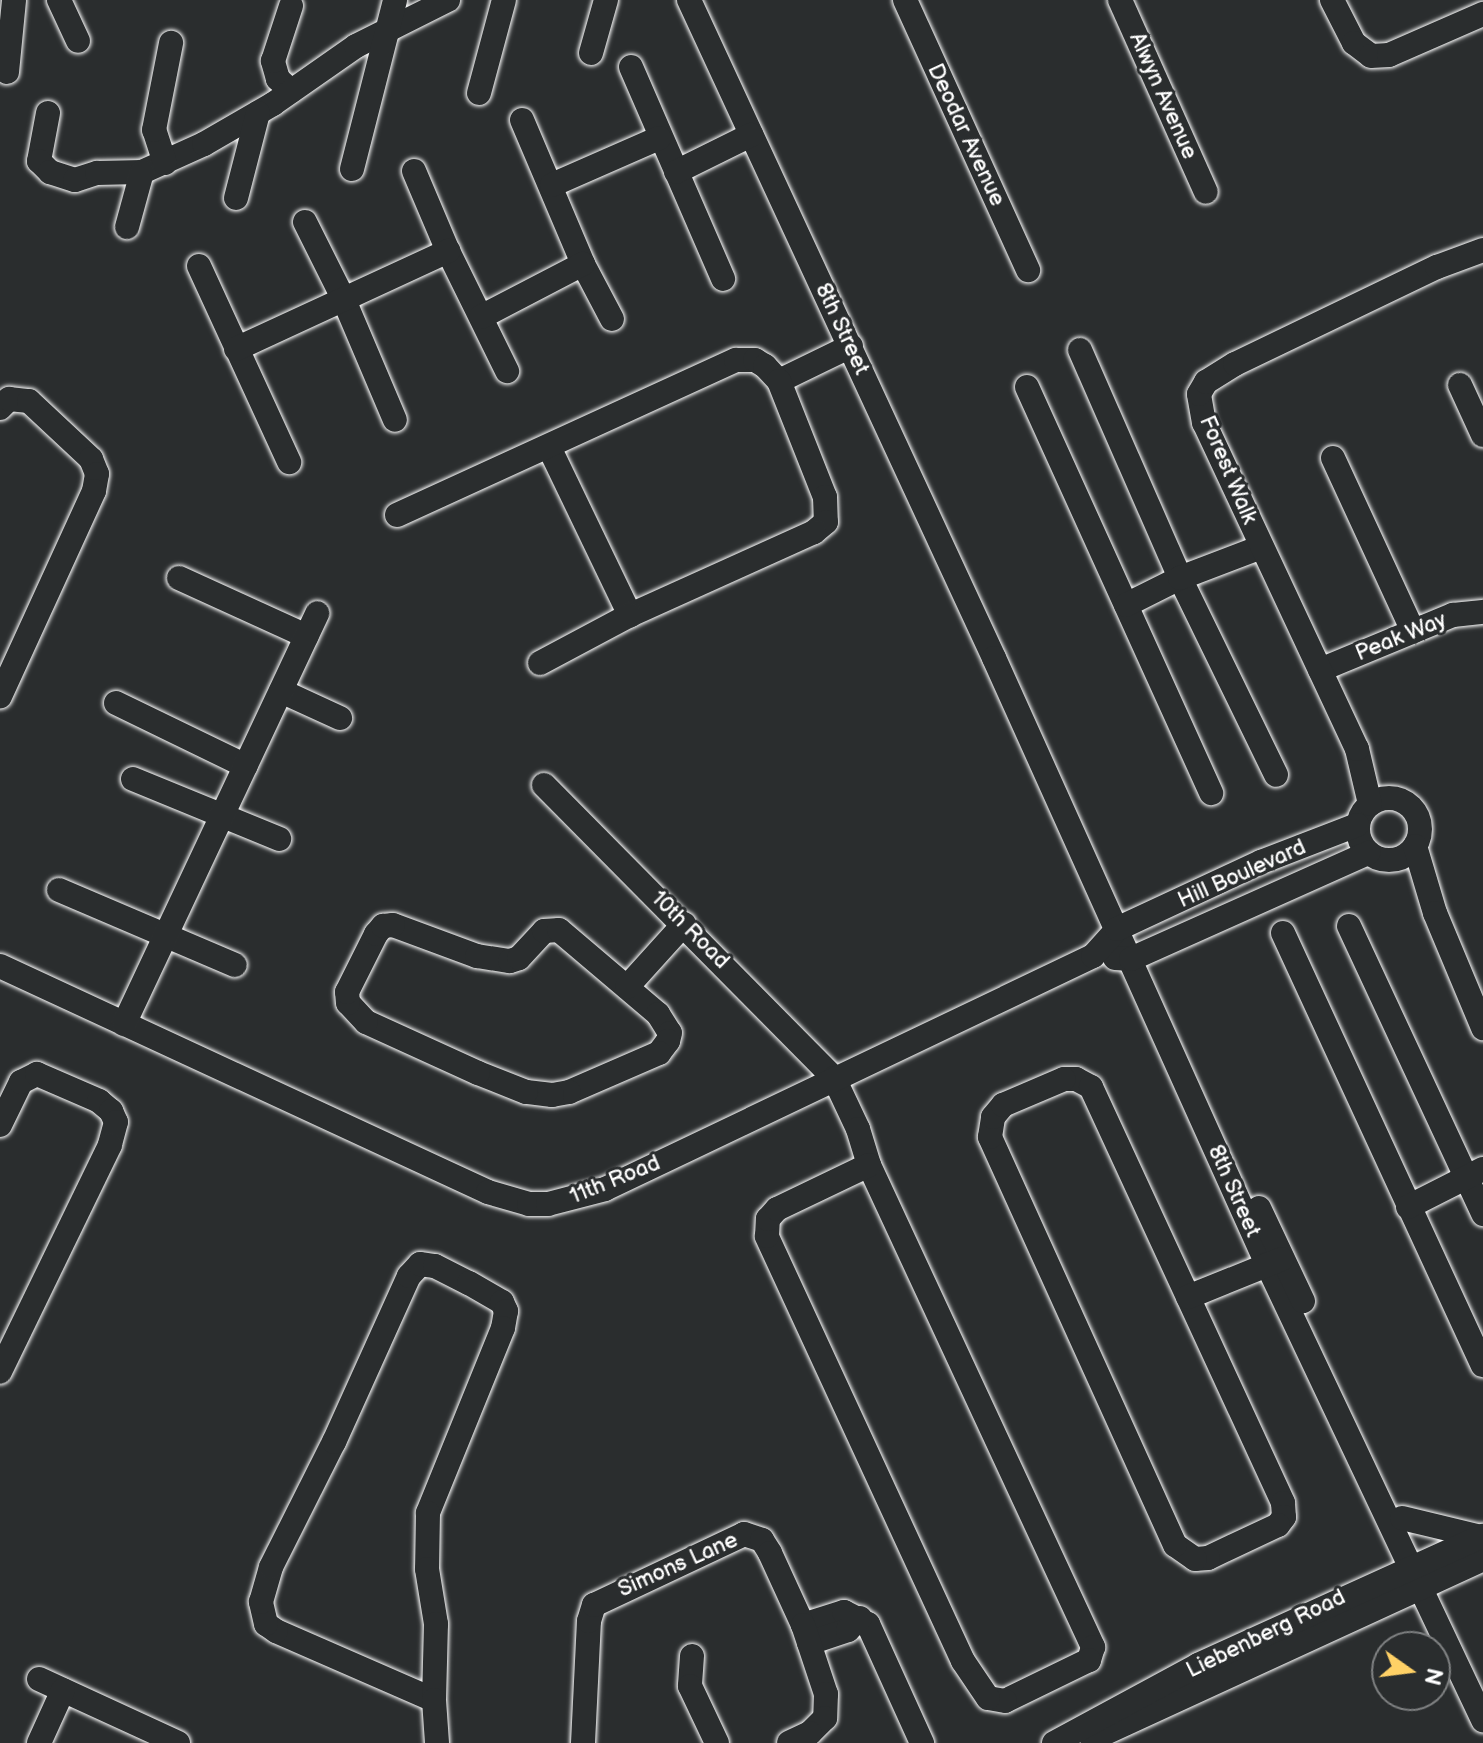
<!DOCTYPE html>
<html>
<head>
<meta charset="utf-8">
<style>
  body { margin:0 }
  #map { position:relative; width:1483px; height:1743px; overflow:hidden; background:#2a2d2e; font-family:"Balsamiq Sans",sans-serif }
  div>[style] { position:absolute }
  .roads { filter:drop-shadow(0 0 2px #fff) drop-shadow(0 0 2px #fff) }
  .minor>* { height:24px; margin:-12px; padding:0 12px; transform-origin:12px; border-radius:12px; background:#2a2d2e }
  .minor>.ring { margin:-12px; padding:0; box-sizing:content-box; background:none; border:24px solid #2a2d2e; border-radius:50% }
  span { translate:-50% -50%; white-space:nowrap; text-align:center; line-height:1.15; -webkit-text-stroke:6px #2a2d2e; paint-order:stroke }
  .street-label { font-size:22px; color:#fff }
  .north { position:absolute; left:1371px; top:1631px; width:80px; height:80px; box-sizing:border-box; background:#2a2d2e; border:2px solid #7f8182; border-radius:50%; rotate:104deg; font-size:22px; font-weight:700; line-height:32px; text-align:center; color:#fff }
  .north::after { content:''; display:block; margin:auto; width:28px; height:36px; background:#ffd166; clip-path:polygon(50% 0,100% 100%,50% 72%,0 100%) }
</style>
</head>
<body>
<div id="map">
  <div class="roads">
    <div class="minor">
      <div style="left:59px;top:0;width:45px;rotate:65.1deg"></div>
      <div style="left:689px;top:0;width:725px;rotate:65.13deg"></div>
      <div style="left:994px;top:658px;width:665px;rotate:65.75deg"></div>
      <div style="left:1267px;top:1264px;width:505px;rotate:64.65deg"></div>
      <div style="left:905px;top:0;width:297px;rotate:65.5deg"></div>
      <div style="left:1120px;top:0;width:210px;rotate:65.9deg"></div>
      <div style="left:1332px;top:0;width:48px;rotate:62.9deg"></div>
      <div style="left:1354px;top:43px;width:21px;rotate:37deg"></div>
      <div style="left:1371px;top:56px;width:18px;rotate:-3deg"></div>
      <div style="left:1389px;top:55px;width:103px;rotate:-23.6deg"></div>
      <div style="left:591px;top:53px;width:55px;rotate:-74.2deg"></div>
      <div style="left:631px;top:67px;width:231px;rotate:66.5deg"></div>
      <div style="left:7px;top:72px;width:72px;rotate:-84.4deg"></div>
      <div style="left:291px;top:91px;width:18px;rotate:-137deg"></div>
      <div style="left:278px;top:79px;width:19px;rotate:-106deg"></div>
      <div style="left:273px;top:61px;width:58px;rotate:-71.9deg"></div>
      <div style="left:479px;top:93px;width:96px;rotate:-75deg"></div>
      <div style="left:48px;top:113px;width:49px;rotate:100.6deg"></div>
      <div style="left:39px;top:161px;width:16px;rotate:45deg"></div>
      <div style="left:50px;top:172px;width:26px;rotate:18deg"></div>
      <div style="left:75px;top:180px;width:23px;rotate:-18deg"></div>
      <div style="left:97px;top:173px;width:45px;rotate:-1.3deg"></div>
      <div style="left:142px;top:172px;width:68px;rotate:-24.3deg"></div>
      <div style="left:204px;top:144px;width:80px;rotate:-30.1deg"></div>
      <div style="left:273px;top:104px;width:101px;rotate:-34.9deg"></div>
      <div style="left:356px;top:46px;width:103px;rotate:-26.6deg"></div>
      <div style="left:522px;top:120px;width:156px;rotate:67deg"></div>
      <div style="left:583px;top:264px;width:62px;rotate:62.2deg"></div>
      <div style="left:165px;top:163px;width:35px;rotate:-108deg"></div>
      <div style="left:154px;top:130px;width:89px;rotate:-78.9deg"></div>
      <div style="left:352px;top:169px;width:174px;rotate:-75.7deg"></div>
      <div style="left:414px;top:171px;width:87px;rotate:67deg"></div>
      <div style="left:448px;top:251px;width:134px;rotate:63.8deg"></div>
      <div style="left:676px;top:172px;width:84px;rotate:-26.3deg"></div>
      <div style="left:552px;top:185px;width:117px;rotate:-23.7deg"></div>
      <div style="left:236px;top:198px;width:88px;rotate:-75.5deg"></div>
      <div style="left:305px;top:222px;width:87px;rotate:63.4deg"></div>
      <div style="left:344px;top:300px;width:130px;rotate:67deg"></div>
      <div style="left:127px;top:227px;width:57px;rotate:-74.7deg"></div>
      <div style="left:199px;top:266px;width:216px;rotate:65.3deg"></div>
      <div style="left:481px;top:317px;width:115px;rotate:-27.5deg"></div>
      <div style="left:236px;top:349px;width:234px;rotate:-24.8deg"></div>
      <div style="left:1080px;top:350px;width:249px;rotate:66.3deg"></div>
      <div style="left:1180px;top:578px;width:219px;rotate:64deg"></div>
      <div style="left:779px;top:381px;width:80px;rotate:-25.9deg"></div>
      <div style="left:1460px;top:385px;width:55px;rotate:65.3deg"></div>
      <div style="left:1027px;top:387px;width:446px;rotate:65.6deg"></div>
      <div style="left:0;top:408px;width:13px;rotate:-45deg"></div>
      <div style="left:9px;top:399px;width:20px;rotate:6deg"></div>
      <div style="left:29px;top:401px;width:85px;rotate:43.1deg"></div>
      <div style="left:91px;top:459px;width:16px;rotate:68deg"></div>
      <div style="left:97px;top:474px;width:17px;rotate:100deg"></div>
      <div style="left:94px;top:491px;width:226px;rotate:114.6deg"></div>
      <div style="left:549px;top:447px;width:187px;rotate:64.3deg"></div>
      <div style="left:1333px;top:458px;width:191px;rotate:65.2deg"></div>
      <div style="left:397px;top:515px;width:373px;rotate:-24.6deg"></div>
      <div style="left:736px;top:360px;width:19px"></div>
      <div style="left:755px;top:360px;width:12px;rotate:31deg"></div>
      <div style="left:765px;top:366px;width:21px;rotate:47deg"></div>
      <div style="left:779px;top:381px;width:125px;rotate:68.4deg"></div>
      <div style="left:825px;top:497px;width:25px;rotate:88deg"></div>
      <div style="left:826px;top:522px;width:16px;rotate:140deg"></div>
      <div style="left:814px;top:532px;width:202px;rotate:155.7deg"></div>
      <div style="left:630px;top:615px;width:102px;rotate:151.9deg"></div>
      <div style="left:179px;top:578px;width:140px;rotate:24.5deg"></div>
      <div style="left:1126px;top:605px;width:60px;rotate:-26.6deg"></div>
      <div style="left:1180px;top:578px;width:87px;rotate:-20.9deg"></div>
      <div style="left:1320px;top:670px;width:144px;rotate:-22.5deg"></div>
      <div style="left:1453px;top:615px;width:30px;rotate:-6deg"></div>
      <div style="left:281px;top:691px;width:65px;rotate:24.6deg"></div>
      <div style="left:116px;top:703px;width:144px;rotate:25.9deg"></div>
      <div style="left:133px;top:779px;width:158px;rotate:22.3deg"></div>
      <div style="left:544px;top:785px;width:412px;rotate:45.3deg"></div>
      <div style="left:834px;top:1078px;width:56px;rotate:64.8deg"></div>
      <div style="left:858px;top:1129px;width:38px;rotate:73deg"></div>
      <div style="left:869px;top:1165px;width:532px;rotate:65.07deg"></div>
      <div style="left:1093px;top:1647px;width:14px;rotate:107deg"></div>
      <div style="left:1089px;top:1660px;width:93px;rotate:154deg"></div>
      <div style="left:1005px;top:1701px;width:17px;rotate:-170deg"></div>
      <div style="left:988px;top:1698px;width:45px;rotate:-124deg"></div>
      <div style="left:963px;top:1661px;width:468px;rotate:-114.8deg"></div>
      <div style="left:767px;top:1236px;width:17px;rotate:-87deg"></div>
      <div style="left:768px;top:1219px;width:13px;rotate:-48deg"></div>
      <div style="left:777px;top:1209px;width:102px;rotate:-25.6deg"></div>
      <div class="ring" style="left:1358px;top:798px;width:38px;height:38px"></div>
      <div style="left:1370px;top:804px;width:57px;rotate:-103.3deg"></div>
      <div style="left:1357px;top:749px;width:360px;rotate:-115.1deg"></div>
      <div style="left:1204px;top:423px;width:29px;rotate:-100deg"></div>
      <div style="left:1199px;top:394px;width:14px;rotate:-60deg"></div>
      <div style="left:1206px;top:382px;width:34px;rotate:-32deg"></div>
      <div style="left:1235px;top:364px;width:224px;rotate:-25.7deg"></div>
      <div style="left:1437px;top:267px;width:49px;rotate:-20.3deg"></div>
      <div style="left:1415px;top:846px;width:70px;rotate:73.4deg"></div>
      <div style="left:1435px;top:913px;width:125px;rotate:67.3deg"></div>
      <div style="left:59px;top:890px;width:191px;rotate:23.1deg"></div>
      <div style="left:393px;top:925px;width:90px;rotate:20.3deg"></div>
      <div style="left:477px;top:956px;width:33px;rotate:9deg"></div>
      <div style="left:510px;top:961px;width:9px;rotate:-18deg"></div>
      <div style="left:519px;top:958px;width:37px;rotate:-47deg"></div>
      <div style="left:544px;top:931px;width:15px;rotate:-4deg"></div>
      <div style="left:559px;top:930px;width:130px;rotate:40.3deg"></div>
      <div style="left:658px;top:1014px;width:22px;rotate:58deg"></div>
      <div style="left:670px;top:1033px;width:8px;rotate:104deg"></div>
      <div style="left:668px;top:1041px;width:15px;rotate:127deg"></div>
      <div style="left:659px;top:1053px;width:98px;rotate:156.6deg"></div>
      <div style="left:569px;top:1092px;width:17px;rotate:170deg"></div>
      <div style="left:552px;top:1095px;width:26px;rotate:-173deg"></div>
      <div style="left:526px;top:1092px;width:52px;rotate:-158.4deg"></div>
      <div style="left:478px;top:1073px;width:123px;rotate:-155.5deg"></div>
      <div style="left:366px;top:1022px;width:26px;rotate:-133deg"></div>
      <div style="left:348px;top:1003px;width:11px;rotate:-95deg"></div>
      <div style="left:347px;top:992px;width:65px;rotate:-63.4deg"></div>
      <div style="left:376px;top:934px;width:11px;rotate:-49deg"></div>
      <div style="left:383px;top:926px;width:10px;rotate:-6deg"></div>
      <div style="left:1349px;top:926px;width:318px;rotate:65deg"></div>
      <div style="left:1283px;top:933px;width:476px;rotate:65.2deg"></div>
      <div style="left:1115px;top:958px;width:16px;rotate:4deg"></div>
      <div style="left:1131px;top:959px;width:260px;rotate:-24.1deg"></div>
      <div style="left:0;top:966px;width:538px;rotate:24.85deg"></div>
      <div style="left:488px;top:1192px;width:43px;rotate:16.3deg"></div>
      <div style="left:529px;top:1204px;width:19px"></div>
      <div style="left:548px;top:1204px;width:59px;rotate:-14.7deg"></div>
      <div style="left:605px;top:1189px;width:541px;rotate:-25.52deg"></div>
      <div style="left:1093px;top:956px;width:36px;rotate:-48deg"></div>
      <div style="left:1117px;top:929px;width:159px;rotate:-25deg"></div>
      <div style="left:1261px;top:862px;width:103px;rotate:-21.1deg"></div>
      <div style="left:627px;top:987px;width:85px;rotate:-47.9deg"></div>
      <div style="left:124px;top:1024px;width:454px;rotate:-64.8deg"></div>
      <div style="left:1064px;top:1079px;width:12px"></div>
      <div style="left:1076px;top:1079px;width:17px;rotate:28deg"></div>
      <div style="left:1091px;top:1087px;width:458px;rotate:65.2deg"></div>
      <div style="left:1283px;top:1503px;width:14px;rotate:86deg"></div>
      <div style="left:1284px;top:1517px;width:10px;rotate:127deg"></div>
      <div style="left:1278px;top:1525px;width:77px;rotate:154.8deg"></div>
      <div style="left:1208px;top:1558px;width:13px;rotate:176deg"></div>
      <div style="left:1195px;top:1559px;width:24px;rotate:-145deg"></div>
      <div style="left:1175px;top:1545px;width:448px;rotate:-114.4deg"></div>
      <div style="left:990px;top:1137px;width:20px;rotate:-81deg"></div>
      <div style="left:993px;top:1117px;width:16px;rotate:-50deg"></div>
      <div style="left:1003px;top:1105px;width:66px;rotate:-23.1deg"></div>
      <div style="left:0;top:1125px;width:48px;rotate:-64deg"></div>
      <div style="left:21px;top:1082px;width:18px;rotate:-27deg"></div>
      <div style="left:37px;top:1074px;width:68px;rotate:23.5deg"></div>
      <div style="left:99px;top:1101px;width:16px;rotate:40deg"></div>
      <div style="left:111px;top:1111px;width:12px;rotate:66deg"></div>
      <div style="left:116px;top:1122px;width:24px;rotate:105deg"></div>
      <div style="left:110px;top:1145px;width:252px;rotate:115.9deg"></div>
      <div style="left:1408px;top:1207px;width:84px;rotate:-26.9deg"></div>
      <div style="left:1259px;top:1208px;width:103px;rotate:64.7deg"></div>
      <div style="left:1188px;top:1297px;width:101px;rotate:-22deg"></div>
      <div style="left:1402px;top:1518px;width:81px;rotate:13.5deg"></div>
      <div style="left:803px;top:1625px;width:43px;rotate:-17.6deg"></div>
      <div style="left:844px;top:1612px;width:27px;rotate:27deg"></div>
      <div style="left:868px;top:1624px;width:131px;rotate:65.6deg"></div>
      <div style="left:809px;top:1643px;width:41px;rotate:-18.4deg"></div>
      <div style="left:848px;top:1630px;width:17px;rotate:-45deg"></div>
      <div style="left:692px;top:1656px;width:30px;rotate:94deg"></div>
      <div style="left:690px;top:1686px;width:63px;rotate:64.7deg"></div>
      <div style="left:39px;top:1679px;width:153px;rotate:24.7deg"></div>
      <div style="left:434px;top:1700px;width:172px;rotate:-156.4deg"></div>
      <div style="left:276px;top:1631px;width:12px;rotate:-145deg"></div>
      <div style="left:266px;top:1624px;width:23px;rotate:-103deg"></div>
      <div style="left:261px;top:1602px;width:36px;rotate:-74deg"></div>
      <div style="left:271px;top:1567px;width:140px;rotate:-63.3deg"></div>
      <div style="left:334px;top:1442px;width:182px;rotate:-65.7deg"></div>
      <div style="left:409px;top:1276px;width:16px;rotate:-47deg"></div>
      <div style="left:420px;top:1264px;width:15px;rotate:8deg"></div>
      <div style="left:435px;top:1266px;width:38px;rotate:27deg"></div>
      <div style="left:469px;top:1283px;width:38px;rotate:30deg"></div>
      <div style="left:502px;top:1302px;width:10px;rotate:66deg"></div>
      <div style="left:506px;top:1311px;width:17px;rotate:100deg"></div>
      <div style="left:503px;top:1328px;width:200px;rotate:112.1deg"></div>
      <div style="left:428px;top:1513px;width:56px;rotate:91deg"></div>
      <div style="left:427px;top:1569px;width:56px;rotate:80.7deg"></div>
      <div style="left:436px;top:1624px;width:76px;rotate:91.5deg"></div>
      <div style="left:434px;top:1700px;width:43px;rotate:86deg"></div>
      <div style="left:1092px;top:1739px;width:430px;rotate:-24.7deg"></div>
      <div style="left:39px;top:1743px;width:58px;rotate:-65.6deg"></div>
      <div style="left:583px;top:1743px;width:122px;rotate:-87.2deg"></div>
      <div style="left:589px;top:1621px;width:17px;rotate:-73deg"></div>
      <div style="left:594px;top:1605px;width:166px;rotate:-25.3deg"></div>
      <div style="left:744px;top:1534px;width:19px;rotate:18deg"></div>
      <div style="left:762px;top:1540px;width:15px;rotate:58deg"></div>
      <div style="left:770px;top:1553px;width:79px;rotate:65.4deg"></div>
      <div style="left:803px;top:1625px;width:73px;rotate:71.6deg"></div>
      <div style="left:826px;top:1694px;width:24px;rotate:92deg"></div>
      <div style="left:825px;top:1718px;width:21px;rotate:135deg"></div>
      <div style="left:810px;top:1733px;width:23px;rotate:155deg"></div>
      <div style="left:1054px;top:1743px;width:164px;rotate:-28.4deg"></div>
      <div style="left:1198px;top:1665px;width:313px;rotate:-24.4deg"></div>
    </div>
  </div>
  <div class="street-label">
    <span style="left:1163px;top:96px;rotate:66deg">Alwyn Avenue</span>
    <span style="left:966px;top:135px;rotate:65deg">Deodar Avenue</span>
    <span style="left:842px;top:329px;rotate:65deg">8th Street</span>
    <span style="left:1228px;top:470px;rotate:67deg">Forest Walk</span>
    <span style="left:1401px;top:637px;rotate:-22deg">Peak Way</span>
    <span style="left:1242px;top:874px;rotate:-24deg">Hill Boulevard</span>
    <span style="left:690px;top:930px;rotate:45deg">10th Road</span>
    <span style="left:615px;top:1180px;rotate:-22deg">11th Road</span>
    <span style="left:1234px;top:1191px;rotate:66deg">8th Street</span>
    <span style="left:678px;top:1565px;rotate:-24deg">Simons Lane</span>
    <span style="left:1266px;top:1634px;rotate:-26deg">Liebenberg Road</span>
  </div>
  <div class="north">N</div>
</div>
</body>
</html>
